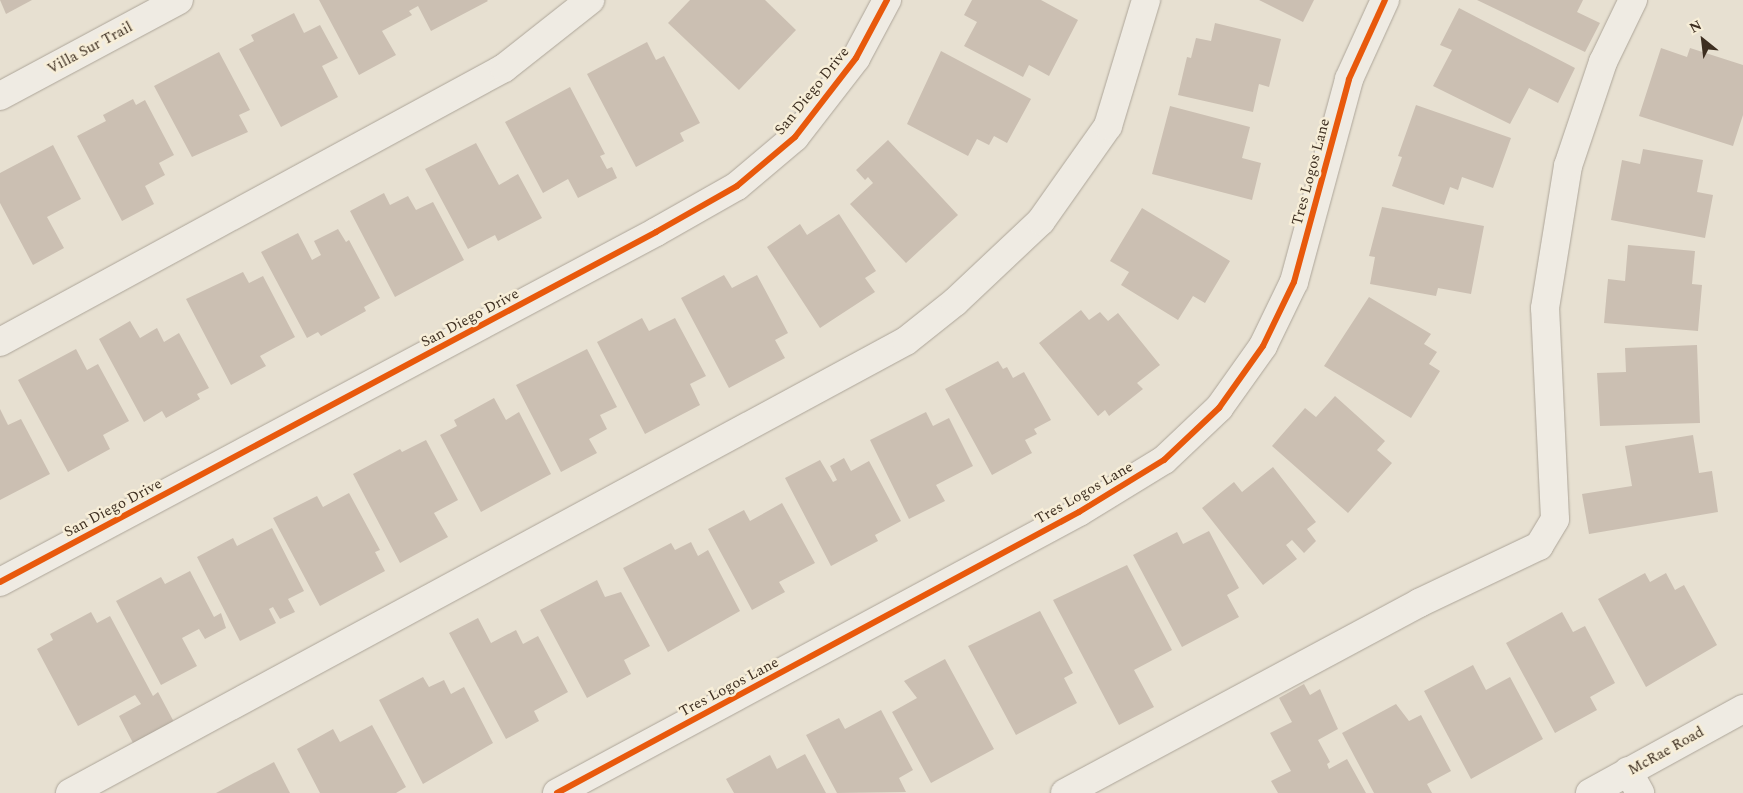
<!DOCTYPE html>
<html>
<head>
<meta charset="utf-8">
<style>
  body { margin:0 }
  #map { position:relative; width:1743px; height:793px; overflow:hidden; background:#e7e0d1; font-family:Spectral,serif }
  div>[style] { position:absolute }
  .building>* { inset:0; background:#cbbfb2 }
  .roads { filter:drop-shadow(0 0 1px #ada599) drop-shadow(0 0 1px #ada599) }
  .minor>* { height:28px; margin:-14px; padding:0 14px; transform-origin:14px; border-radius:14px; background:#efebe3 }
  .cycleway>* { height:6px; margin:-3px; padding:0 3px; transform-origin:3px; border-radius:3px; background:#e8590c }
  span { translate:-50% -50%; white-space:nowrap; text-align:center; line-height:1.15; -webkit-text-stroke:5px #f7eed8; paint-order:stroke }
  .street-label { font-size:15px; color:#3d2e20 }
  .north { position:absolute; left:1678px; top:15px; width:50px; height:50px; -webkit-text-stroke:4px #f7eed8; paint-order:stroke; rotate:331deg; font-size:14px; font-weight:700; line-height:20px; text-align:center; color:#3d2e20 }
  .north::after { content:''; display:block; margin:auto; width:18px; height:22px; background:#3d2e20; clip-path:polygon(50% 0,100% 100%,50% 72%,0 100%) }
</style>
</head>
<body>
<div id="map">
  <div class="building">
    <div style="clip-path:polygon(0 0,32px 0,6px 14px)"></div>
    <div style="clip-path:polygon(319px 0,487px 0,488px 1px,431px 31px,418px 6px,409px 11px,412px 15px,382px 31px,396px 55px,359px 75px)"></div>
    <div style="clip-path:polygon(690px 0,765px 0,796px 30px,739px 90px,668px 23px)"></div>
    <div style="clip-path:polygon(972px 0,1041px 0,1078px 20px,1049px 76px,1029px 65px,1023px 77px,964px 46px,977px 22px,964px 15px)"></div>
    <div style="clip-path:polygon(1259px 0,1314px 0,1303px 22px)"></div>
    <div style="clip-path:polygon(1477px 0,1583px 0,1577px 12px,1600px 23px,1585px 52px)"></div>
    <div style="clip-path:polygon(1459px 8px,1575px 68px,1558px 103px,1529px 88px,1510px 124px,1433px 86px,1452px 50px,1440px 45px)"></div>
    <div style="clip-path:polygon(294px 13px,304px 33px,320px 25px,338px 58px,322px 66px,338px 97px,281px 127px,239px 49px,254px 41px,251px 35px)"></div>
    <div style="clip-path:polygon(1215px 23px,1281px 39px,1269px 87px,1259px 84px,1253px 112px,1178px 95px,1187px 57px,1191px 58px,1196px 38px,1211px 41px)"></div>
    <div style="clip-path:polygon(647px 42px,656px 60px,664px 56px,700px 123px,680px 133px,684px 141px,636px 167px,587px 74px)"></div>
    <div style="clip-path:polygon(1661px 48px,1687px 57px,1690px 48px,1743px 65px,1743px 115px,1733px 146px,1639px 116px)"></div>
    <div style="clip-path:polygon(941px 51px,1031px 99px,1007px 143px,994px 136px,989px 145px,977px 139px,968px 156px,907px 124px)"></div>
    <div style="clip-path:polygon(219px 52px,250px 110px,239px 115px,248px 132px,192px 157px,154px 86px)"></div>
    <div style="clip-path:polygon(570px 87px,605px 154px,600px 156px,607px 169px,612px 167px,617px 178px,578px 198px,568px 179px,543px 193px,505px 122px)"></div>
    <div style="clip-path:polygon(133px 99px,136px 105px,145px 100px,174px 155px,159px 163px,165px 175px,145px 186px,154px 204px,122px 221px,77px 136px,106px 121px,103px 115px)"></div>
    <div style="clip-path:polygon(1416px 105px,1511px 138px,1493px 188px,1462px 177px,1458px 190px,1450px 187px,1444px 205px,1392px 186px,1402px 157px,1398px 156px)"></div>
    <div style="clip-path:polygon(1170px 106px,1250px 127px,1242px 158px,1261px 163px,1252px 200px,1152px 174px)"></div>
    <div style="clip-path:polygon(888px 140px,958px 215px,906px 263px,850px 204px,873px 183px,868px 177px,865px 180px,856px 170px)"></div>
    <div style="clip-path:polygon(476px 143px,499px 185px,518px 174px,542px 218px,498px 241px,495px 235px,468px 249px,425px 169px)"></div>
    <div style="clip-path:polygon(53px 145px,81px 199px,47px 217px,64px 248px,33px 265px,0 203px,0 173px)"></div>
    <div style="clip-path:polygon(1643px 149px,1703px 160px,1697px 192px,1713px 195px,1705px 238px,1611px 220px,1622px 160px,1640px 164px)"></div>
    <div style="clip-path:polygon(384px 193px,390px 205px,408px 196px,416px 210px,433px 202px,464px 260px,395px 297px,350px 211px)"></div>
    <div style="clip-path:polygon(1382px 207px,1484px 226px,1471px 294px,1438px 288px,1436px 296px,1370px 284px,1375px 257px,1369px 256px)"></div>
    <div style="clip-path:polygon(1142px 208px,1230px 261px,1205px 303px,1193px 296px,1178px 320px,1121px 285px,1129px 272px,1110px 261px)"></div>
    <div style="clip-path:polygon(839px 214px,876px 271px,865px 278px,875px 292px,820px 328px,767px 247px,800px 224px,807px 235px)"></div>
    <div style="clip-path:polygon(338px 229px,346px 242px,349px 240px,380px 298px,364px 307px,366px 311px,321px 336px,318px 332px,307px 338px,261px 252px,298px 233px,312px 260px,321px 255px,314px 241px)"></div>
    <div style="clip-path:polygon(1628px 245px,1695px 251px,1692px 284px,1702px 285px,1698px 331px,1604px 323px,1608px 279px,1625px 281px)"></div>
    <div style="clip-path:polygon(243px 272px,249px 283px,263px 276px,295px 337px,260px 356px,266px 366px,231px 385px,186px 299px)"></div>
    <div style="clip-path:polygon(724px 275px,732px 288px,757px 275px,788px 333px,775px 340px,785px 358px,729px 388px,681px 298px)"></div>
    <div style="clip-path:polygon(1369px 297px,1431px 334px,1424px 344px,1437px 352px,1429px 364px,1440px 371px,1411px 418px,1324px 366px)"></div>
    <div style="clip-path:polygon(1081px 310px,1089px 320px,1100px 312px,1108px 321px,1118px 313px,1160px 365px,1137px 383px,1143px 389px,1109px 416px,1105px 410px,1098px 416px,1039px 343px)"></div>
    <div style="clip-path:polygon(642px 318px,649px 331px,675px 318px,706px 376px,690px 384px,700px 405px,645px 434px,597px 342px)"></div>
    <div style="clip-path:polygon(130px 321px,140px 338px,157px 328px,164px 342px,179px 333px,209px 388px,197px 394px,200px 399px,166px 418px,162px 411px,144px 422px,99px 339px)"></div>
    <div style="clip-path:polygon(1697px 345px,1700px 423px,1600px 426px,1597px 373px,1626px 372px,1625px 348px)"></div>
    <div style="clip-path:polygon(76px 349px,87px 370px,98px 364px,129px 421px,103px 435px,110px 449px,68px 472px,18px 380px)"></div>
    <div style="clip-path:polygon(587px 349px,617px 407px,600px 415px,607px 429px,589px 439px,597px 453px,561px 472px,516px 385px)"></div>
    <div style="clip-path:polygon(998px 361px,1003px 369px,1007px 367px,1013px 378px,1024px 372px,1051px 420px,1034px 429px,1037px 434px,1025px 440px,1032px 453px,992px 475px,945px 389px)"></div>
    <div style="clip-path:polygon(1335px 396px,1385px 441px,1377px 450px,1392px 463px,1348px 513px,1272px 446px,1305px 408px,1316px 417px)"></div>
    <div style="clip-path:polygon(494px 398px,506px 420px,519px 412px,551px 474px,481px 512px,440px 435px,457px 426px,454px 420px)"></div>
    <div style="clip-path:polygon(0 409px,8px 425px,21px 419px,50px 474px,0 500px)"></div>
    <div style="clip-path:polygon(926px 412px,933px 426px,949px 418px,973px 466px,936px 485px,945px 501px,909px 519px,870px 440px)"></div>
    <div style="clip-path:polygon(1693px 435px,1699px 473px,1712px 471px,1718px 512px,1589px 534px,1582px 494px,1632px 486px,1625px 446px)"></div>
    <div style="clip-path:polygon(426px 440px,458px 500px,434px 513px,448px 537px,400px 563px,353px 474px,400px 449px,402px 452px)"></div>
    <div style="clip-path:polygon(844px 458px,851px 471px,869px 461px,901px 521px,875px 535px,878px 541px,831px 566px,785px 478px,820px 460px,833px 482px,837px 480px,830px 466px)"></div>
    <div style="clip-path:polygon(1273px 467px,1316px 522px,1307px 529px,1316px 541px,1304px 553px,1292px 540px,1286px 545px,1297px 559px,1263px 585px,1202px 508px,1234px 482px,1242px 492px)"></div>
    <div style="clip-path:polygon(349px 493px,380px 550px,375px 552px,385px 571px,320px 606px,273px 518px,317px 496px,323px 507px)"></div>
    <div style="clip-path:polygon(782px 503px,815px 563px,779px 582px,785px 592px,752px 610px,708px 529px,744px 510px,750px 521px)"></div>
    <div style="clip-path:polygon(272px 528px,304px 591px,288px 599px,295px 612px,280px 619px,273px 607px,269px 609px,276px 623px,240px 641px,197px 557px,233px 538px,237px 546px)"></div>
    <div style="clip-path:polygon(1209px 531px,1239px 588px,1227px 595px,1239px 617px,1182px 647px,1133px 555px,1177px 532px,1183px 544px)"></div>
    <div style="clip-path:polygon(691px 542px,698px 556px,708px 550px,740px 611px,668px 652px,623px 568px,671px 543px,675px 550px)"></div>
    <div style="clip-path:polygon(1127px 565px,1172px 650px,1134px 670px,1154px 707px,1119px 725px,1053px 600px)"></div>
    <div style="clip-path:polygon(190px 571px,214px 617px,221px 613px,226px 628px,205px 639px,199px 629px,182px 638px,197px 666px,161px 685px,116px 601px,161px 577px,165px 584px)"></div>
    <div style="clip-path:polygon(1645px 573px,1650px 582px,1666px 573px,1675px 590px,1684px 585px,1717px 645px,1646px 687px,1598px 599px)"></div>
    <div style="clip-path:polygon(597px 580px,605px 597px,621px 592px,650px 646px,624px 660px,631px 674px,587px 698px,540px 610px)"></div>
    <div style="clip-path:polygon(1040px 611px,1073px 673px,1064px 678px,1077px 703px,1016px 735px,968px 646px)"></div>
    <div style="clip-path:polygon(91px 612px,97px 623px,110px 616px,153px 696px,158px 692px,174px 722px,133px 743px,119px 716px,141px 704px,135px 695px,78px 726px,37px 649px,53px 640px,50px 634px)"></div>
    <div style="clip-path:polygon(1562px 612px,1573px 632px,1585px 626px,1615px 683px,1590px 697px,1597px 710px,1555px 733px,1506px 643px)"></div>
    <div style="clip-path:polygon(478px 618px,491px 643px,516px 630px,523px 644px,538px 636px,568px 692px,534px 711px,539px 721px,506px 739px,449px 633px)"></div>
    <div style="clip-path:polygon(945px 659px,994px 749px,931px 783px,892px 712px,917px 698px,904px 681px)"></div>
    <div style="clip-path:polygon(1473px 665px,1486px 690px,1510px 677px,1543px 739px,1471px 779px,1424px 691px)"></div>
    <div style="clip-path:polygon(423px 677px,429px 687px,444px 680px,451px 694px,464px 687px,493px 743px,423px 784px,379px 700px)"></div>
    <div style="clip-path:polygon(1304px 684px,1310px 695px,1320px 689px,1338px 729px,1318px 740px,1330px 762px,1327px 764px,1329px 769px,1347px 759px,1366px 793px,1278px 793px,1271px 781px,1291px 771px,1270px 733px,1292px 722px,1279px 698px)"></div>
    <div style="clip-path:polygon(1396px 704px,1409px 721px,1421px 715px,1451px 771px,1427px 784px,1432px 793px,1374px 793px,1342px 733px)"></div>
    <div style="clip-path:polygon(881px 710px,913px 770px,899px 778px,906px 792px,837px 793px,806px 735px,839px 718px,845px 729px)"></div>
    <div style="clip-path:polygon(372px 725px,406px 787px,396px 793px,320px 793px,297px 749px,333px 729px,340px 742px)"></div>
    <div style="clip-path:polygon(805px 754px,826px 793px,734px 793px,726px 779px,770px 755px,777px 769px)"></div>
    <div style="clip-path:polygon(274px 762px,290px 793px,216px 793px)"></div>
  </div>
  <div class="roads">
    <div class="minor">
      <div style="left:0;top:96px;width:203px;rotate:-28.2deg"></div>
      <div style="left:0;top:342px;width:574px;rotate:-28.53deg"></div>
      <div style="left:504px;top:68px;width:110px;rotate:-38.3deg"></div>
      <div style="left:0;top:582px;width:744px;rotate:-28.08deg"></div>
      <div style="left:656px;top:232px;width:93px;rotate:-29.6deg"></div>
      <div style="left:737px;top:186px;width:76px;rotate:-40.2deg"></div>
      <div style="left:795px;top:137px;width:100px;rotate:-52.3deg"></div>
      <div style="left:856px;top:58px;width:66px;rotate:-61.9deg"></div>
      <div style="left:1628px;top:771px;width:25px;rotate:61deg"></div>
      <div style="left:70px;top:793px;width:950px;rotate:-28.4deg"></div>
      <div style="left:906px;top:341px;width:63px;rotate:-38.5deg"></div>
      <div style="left:955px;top:302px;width:118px;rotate:-43.3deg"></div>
      <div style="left:1041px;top:221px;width:116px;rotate:-54.8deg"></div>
      <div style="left:1108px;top:126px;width:132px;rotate:-73.2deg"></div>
      <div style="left:557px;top:793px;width:593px;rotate:-28.29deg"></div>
      <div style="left:1079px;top:512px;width:100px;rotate:-31.5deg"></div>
      <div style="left:1164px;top:460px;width:76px;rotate:-43.4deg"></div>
      <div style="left:1219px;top:408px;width:76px;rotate:-54.6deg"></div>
      <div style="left:1263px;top:346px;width:71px;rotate:-64.2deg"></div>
      <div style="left:1294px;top:282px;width:210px;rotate:-74.8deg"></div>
      <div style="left:1349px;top:79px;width:87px;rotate:-65.5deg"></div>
      <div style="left:1065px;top:793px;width:402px;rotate:-28.2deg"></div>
      <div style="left:1419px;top:603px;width:133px;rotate:-25.4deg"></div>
      <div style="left:1539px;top:546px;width:31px;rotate:-59deg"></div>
      <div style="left:1555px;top:519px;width:211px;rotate:-92.7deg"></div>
      <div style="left:1545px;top:308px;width:144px;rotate:-80.8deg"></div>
      <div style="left:1568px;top:166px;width:110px;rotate:-71.4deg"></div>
      <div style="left:1603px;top:62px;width:69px;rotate:-64.2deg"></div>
      <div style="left:1590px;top:793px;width:175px;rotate:-28.8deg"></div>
    </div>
  </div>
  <div class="cycleway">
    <div style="left:0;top:582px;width:744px;rotate:-28.08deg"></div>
    <div style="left:656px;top:232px;width:93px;rotate:-29.6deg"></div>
    <div style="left:737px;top:186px;width:76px;rotate:-40.2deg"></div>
    <div style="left:795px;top:137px;width:100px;rotate:-52.3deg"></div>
    <div style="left:856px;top:58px;width:66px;rotate:-61.9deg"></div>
    <div style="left:557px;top:793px;width:593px;rotate:-28.29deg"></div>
    <div style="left:1079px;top:512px;width:100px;rotate:-31.5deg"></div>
    <div style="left:1164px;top:460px;width:76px;rotate:-43.4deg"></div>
    <div style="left:1219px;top:408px;width:76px;rotate:-54.6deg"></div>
    <div style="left:1263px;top:346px;width:71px;rotate:-64.2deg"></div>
    <div style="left:1294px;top:282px;width:210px;rotate:-74.8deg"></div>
    <div style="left:1349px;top:79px;width:87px;rotate:-65.5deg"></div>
  </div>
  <div class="street-label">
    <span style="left:90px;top:48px;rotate:-28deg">Villa Sur Trail</span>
    <span style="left:812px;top:91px;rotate:-51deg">San Diego Drive</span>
    <span style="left:1311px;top:172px;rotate:-75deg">Tres Logos Lane</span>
    <span style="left:470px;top:318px;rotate:-28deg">San Diego Drive</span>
    <span style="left:1084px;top:493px;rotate:-30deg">Tres Logos Lane</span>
    <span style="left:113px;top:508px;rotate:-28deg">San Diego Drive</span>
    <span style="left:729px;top:687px;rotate:-28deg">Tres Logos Lane</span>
    <span style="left:1666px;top:751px;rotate:-29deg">McRae Road</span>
  </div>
  <div class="north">N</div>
</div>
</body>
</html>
